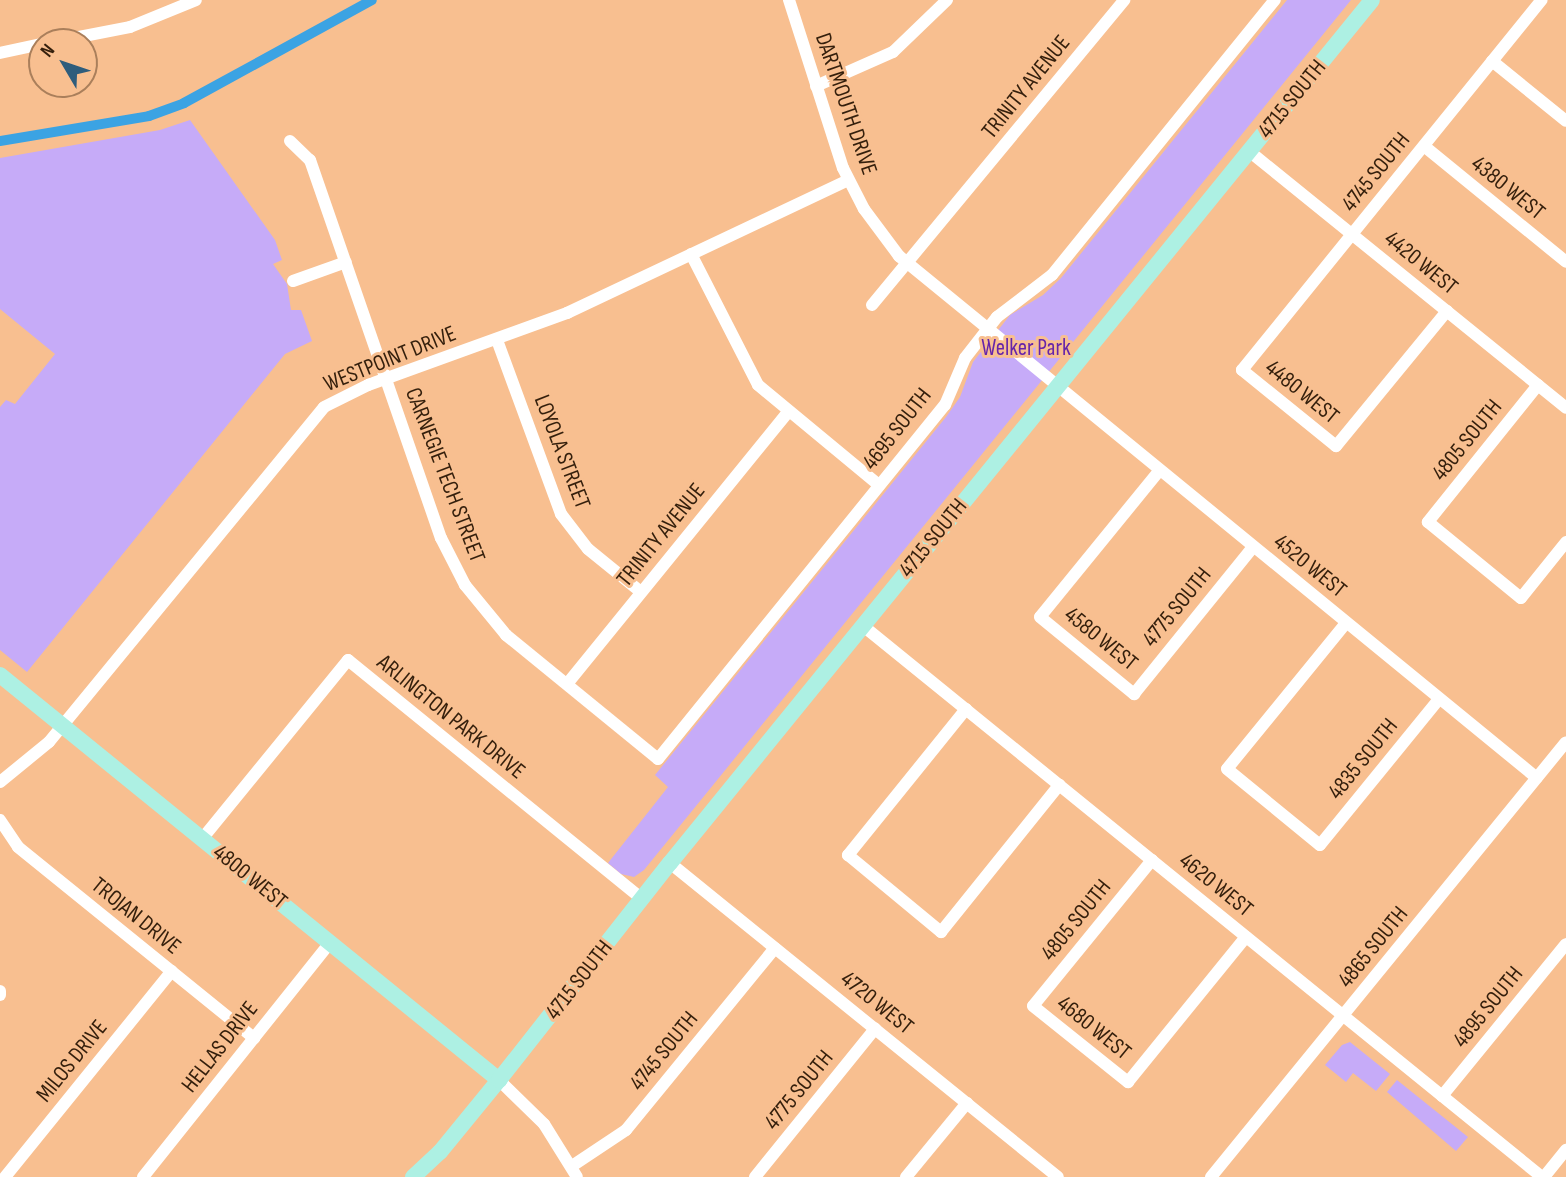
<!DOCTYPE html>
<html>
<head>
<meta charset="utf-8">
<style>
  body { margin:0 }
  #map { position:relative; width:1566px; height:1177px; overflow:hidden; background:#f8bf90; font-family:"Sofia Sans Condensed",sans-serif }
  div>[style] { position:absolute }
  .green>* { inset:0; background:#c6abf8 }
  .canal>* { height:10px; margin:-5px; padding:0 5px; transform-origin:5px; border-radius:5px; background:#3ba3e3 }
  .minor>* { height:12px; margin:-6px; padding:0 6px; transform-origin:6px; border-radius:6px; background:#fff }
  .major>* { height:16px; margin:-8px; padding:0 8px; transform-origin:8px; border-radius:8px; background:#adf0e3 }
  span { translate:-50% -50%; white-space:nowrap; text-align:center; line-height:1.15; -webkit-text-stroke:6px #f8bf90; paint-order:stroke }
  .street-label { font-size:23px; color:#341f0c }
  .park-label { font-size:23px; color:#6624aa }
  .north { position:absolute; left:28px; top:28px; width:70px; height:70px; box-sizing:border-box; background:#f8bf90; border:2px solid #aa7f5b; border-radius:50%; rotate:309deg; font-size:19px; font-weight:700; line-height:28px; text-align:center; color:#341f0c }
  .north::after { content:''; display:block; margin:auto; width:24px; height:32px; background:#2f5d7c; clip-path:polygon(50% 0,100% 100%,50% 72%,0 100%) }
</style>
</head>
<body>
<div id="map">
  <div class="green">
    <div style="clip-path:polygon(1287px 0,1351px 0,644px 870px,634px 877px,621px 874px,608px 863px,668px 787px,655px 775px,946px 417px,960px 397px,973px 362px,1010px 315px,1043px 295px,1061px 278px)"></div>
    <div style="clip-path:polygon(190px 120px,275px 240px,282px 260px,273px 264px,287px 284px,291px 310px,301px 310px,312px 341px,285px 354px,27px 672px,0 650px,0 407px,6px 400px,15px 404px,55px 354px,0 309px,0 158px,160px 130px)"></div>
    <div style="clip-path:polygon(1350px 1042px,1390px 1074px,1376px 1091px,1353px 1073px,1346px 1082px,1325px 1065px,1342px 1045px)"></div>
    <div style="clip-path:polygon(1397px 1080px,1468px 1137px,1456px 1151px,1387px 1092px)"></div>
  </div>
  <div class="canal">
    <div style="left:0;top:141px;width:151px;rotate:-9.5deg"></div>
    <div style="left:149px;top:116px;width:37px;rotate:-20deg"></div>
    <div style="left:184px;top:103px;width:214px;rotate:-28.7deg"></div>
  </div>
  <div class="minor">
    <div style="left:789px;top:0;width:176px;rotate:72.2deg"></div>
    <div style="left:843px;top:168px;width:46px;rotate:62.9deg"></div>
    <div style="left:864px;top:209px;width:59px;rotate:53.3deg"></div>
    <div style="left:899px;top:256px;width:824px;rotate:39.29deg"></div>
    <div style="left:53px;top:42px;width:78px;rotate:-11deg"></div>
    <div style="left:130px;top:27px;width:71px;rotate:-22.2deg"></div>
    <div style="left:0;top:53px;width:43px;rotate:-12.1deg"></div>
    <div style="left:1492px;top:61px;width:95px;rotate:39deg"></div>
    <div style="left:816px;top:86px;width:84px;rotate:-23.8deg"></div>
    <div style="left:893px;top:52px;width:75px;rotate:-43.9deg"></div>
    <div style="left:290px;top:141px;width:28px;rotate:44deg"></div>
    <div style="left:310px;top:160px;width:400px;rotate:70.9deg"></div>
    <div style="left:441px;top:538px;width:53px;rotate:62.9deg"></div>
    <div style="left:465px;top:585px;width:65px;rotate:50.6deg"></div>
    <div style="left:506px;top:635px;width:196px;rotate:39.2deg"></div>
    <div style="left:658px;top:759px;width:456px;rotate:-51deg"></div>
    <div style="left:945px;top:405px;width:51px;rotate:-66.9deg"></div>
    <div style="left:965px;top:358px;width:52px;rotate:-52deg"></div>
    <div style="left:997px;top:317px;width:69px;rotate:-37.4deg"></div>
    <div style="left:1052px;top:275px;width:354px;rotate:-51deg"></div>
    <div style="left:1424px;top:146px;width:183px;rotate:39.2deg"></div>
    <div style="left:1249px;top:151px;width:408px;rotate:39deg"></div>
    <div style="left:691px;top:254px;width:147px;rotate:62.9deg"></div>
    <div style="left:758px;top:385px;width:157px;rotate:39.6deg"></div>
    <div style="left:293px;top:281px;width:56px;rotate:-19.7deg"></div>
    <div style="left:872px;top:305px;width:396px;rotate:-50.4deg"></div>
    <div style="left:1447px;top:311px;width:175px;rotate:129.4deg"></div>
    <div style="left:1336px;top:446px;width:121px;rotate:-141deg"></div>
    <div style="left:1242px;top:370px;width:476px;rotate:-51deg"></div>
    <div style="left:497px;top:340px;width:185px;rotate:69.8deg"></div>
    <div style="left:561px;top:514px;width:44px;rotate:52.4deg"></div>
    <div style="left:588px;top:549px;width:68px;rotate:39.1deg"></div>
    <div style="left:1538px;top:385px;width:176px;rotate:128.8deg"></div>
    <div style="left:1428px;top:522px;width:120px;rotate:39.3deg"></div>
    <div style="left:1521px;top:598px;width:72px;rotate:-51.2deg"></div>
    <div style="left:1159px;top:471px;width:188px;rotate:129.2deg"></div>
    <div style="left:1040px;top:617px;width:122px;rotate:39.3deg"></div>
    <div style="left:1134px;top:694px;width:189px;rotate:-51deg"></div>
    <div style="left:1346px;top:623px;width:188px;rotate:129.2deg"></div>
    <div style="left:1227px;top:769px;width:120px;rotate:39.3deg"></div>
    <div style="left:1320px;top:845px;width:188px;rotate:-50.8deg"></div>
    <div style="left:862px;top:625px;width:876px;rotate:39.07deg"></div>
    <div style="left:567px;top:684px;width:350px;rotate:-50.9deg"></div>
    <div style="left:966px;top:709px;width:188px;rotate:128.9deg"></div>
    <div style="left:848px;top:855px;width:121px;rotate:39.6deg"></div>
    <div style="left:941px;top:932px;width:189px;rotate:-51.2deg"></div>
    <div style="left:0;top:782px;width:63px;rotate:-39.2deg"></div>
    <div style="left:49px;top:742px;width:433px;rotate:-50.6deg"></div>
    <div style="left:324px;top:407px;width:49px;rotate:-26.6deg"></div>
    <div style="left:368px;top:385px;width:212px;rotate:-19.9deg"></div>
    <div style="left:567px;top:313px;width:311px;rotate:-25.3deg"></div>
    <div style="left:0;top:820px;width:32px;rotate:56deg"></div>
    <div style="left:18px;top:847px;width:304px;rotate:39deg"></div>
    <div style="left:202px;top:839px;width:231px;rotate:-50.8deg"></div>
    <div style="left:348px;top:660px;width:379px;rotate:39.1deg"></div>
    <div style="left:1152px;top:860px;width:188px;rotate:129.2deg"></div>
    <div style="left:1033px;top:1006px;width:122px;rotate:38.7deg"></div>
    <div style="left:1128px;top:1082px;width:187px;rotate:-50.9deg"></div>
    <div style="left:670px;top:863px;width:499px;rotate:39deg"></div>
    <div style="left:0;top:991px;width:4px;rotate:90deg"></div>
    <div style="left:499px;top:1080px;width:63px;rotate:44.4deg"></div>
    <div style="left:544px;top:1124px;width:62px;rotate:58.1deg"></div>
    <div style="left:1442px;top:1096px;width:196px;rotate:-50.8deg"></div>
    <div style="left:572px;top:1166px;width:65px;rotate:-33.7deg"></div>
    <div style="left:626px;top:1130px;width:235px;rotate:-50.7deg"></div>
    <div style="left:5px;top:1177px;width:265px;rotate:-51deg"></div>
    <div style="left:143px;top:1177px;width:300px;rotate:-51.4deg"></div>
    <div style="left:755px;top:1177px;width:191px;rotate:-51deg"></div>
    <div style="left:906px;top:1177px;width:96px;rotate:-50.5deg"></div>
    <div style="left:1211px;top:1177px;width:561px;rotate:-50.78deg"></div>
    <div style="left:1544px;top:1177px;width:35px;rotate:-51deg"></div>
  </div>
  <div class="major">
    <div style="left:0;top:675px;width:643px;rotate:39.06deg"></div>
    <div style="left:413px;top:1177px;width:37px;rotate:-43deg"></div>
    <div style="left:440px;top:1152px;width:93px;rotate:-50.7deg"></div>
    <div style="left:499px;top:1080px;width:276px;rotate:-51.8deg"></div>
    <div style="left:670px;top:863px;width:1112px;rotate:-50.87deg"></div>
  </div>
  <div class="street-label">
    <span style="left:1026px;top:87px;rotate:-51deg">TRINITY AVENUE</span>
    <span style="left:1292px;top:99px;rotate:-51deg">4715 SOUTH</span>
    <span style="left:846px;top:104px;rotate:71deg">DARTMOUTH DRIVE</span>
    <span style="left:1376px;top:172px;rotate:-51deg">4745 SOUTH</span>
    <span style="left:1508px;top:188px;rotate:39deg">4380 WEST</span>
    <span style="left:1421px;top:263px;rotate:39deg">4420 WEST</span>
    <span style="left:390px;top:359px;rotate:-22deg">WESTPOINT DRIVE</span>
    <span style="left:1302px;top:392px;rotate:39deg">4480 WEST</span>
    <span style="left:897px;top:429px;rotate:-52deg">4695 SOUTH</span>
    <span style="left:1467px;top:440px;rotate:-51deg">4805 SOUTH</span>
    <span style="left:562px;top:452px;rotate:69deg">LOYOLA STREET</span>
    <span style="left:445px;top:475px;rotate:69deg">CARNEGIE TECH STREET</span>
    <span style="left:661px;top:535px;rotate:-51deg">TRINITY AVENUE</span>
    <span style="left:933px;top:538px;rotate:-51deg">4715 SOUTH</span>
    <span style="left:1310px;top:566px;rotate:39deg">4520 WEST</span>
    <span style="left:1177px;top:607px;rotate:-51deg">4775 SOUTH</span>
    <span style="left:1101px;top:639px;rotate:39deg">4580 WEST</span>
    <span style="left:451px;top:717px;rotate:39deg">ARLINGTON PARK DRIVE</span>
    <span style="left:1363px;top:759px;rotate:-51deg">4835 SOUTH</span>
    <span style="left:250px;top:877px;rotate:39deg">4800 WEST</span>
    <span style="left:1216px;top:885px;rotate:39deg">4620 WEST</span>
    <span style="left:136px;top:916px;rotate:39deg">TROJAN DRIVE</span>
    <span style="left:1076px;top:920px;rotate:-51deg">4805 SOUTH</span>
    <span style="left:1373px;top:947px;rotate:-51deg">4865 SOUTH</span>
    <span style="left:579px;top:980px;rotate:-52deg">4715 SOUTH</span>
    <span style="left:877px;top:1003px;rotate:39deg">4720 WEST</span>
    <span style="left:1488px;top:1007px;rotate:-51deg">4895 SOUTH</span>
    <span style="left:1094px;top:1028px;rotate:39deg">4680 WEST</span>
    <span style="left:220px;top:1047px;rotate:-52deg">HELLAS DRIVE</span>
    <span style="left:664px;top:1051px;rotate:-51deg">4745 SOUTH</span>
    <span style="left:72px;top:1061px;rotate:-51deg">MILOS DRIVE</span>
    <span style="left:799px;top:1090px;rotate:-51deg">4775 SOUTH</span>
  </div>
  <div class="park-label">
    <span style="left:1026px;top:348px">Welker Park</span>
  </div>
  <div class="north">N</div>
</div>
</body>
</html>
